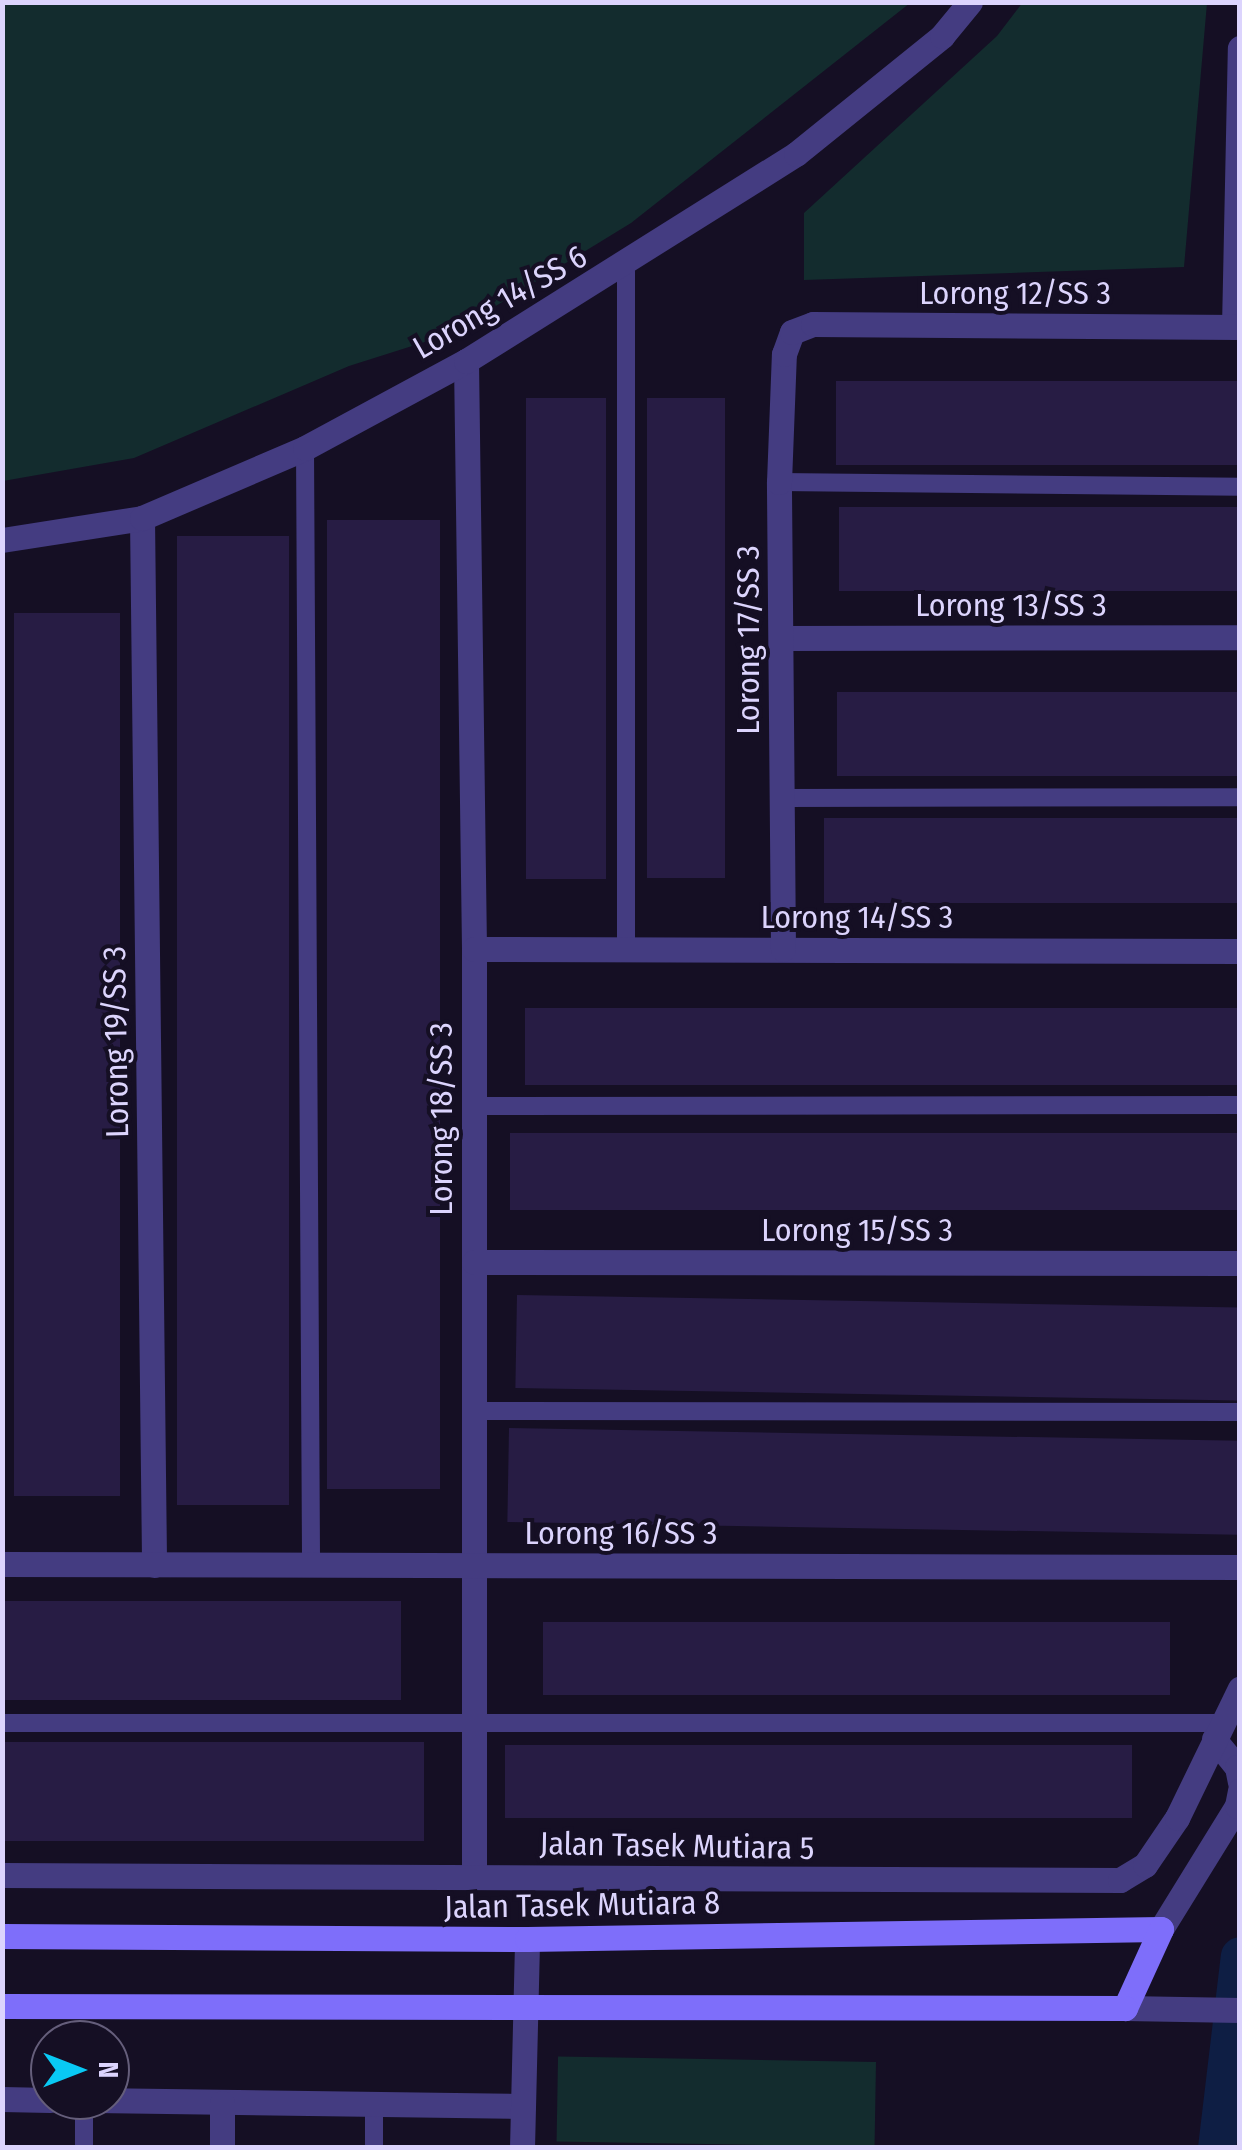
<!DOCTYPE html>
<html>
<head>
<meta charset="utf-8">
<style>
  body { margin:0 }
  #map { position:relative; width:1242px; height:2150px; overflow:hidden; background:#150f24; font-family:"Fira Sans Condensed",sans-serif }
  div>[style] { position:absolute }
  .green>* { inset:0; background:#132c2e; transform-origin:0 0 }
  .canal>* { height:38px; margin:-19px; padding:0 19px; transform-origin:19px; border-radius:19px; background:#0e1e44 }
  .building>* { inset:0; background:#271c44; transform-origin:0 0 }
  .lane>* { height:18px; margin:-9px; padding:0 9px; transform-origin:9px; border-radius:9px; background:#443c81 }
  .street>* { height:25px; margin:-12.5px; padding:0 12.5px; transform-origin:12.5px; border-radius:12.5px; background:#443c81 }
  .secondary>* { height:25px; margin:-12.5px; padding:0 12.5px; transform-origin:12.5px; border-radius:12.5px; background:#7e6efa }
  span { translate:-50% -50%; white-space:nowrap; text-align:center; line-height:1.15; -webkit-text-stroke:8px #150f24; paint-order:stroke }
  .street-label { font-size:32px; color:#dcd4fd }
  .frame { position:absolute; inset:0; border:5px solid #dcd4fd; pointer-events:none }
  .north { position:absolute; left:30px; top:2020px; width:100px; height:100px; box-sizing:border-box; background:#150f24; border:2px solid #655e7b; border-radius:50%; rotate:90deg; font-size:28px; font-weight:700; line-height:40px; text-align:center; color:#dcd4fd }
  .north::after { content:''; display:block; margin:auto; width:35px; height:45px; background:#09c9f4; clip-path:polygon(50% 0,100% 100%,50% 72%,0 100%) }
</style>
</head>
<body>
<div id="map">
  <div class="green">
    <div style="clip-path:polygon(3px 2px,910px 2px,910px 3px,631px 223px,450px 334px,349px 366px,134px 458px,3px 481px)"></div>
    <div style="clip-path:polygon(1023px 2px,1207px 3px,1184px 267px,804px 280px,804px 213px,997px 36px)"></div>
    <div style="left:876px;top:2062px;width:85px;height:318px;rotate:91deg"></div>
  </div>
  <div class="canal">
    <div style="left:1217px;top:2148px;width:193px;rotate:-83.2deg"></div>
  </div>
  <div class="building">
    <div style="left:836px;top:381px;width:404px;height:84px"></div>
    <div style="left:606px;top:398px;width:481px;height:80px;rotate:90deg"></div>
    <div style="left:647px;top:398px;width:78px;height:480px"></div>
    <div style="left:839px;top:507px;width:401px;height:84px"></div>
    <div style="left:327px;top:520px;width:113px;height:969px"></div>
    <div style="left:177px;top:536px;width:112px;height:969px"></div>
    <div style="left:14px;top:613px;width:106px;height:883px"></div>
    <div style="left:1240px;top:692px;width:84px;height:403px;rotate:90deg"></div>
    <div style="left:1240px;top:818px;width:85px;height:416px;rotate:90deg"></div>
    <div style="left:1240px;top:1008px;width:77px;height:715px;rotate:90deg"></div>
    <div style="left:1240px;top:1133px;width:77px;height:730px;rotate:90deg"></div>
    <div style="left:517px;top:1295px;width:723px;height:93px;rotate:1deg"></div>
    <div style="left:509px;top:1428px;width:731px;height:94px;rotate:1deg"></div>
    <div style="left:2px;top:1601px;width:399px;height:99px"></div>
    <div style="left:1170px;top:1622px;width:73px;height:627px;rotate:90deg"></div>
    <div style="left:2px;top:1742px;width:422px;height:99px"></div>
    <div style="left:1132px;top:1745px;width:73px;height:627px;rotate:90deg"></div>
  </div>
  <div class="lane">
    <div style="left:626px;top:266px;width:683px;rotate:90deg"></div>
    <div style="left:305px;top:448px;width:1117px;rotate:89.69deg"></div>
    <div style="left:779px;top:482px;width:461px;rotate:0.6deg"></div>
    <div style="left:781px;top:798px;width:459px;rotate:-0.1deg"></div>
    <div style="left:474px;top:1106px;width:766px;rotate:-0.07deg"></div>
    <div style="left:474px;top:1411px;width:766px;rotate:0.07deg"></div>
    <div style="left:2px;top:1723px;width:1220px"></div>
    <div style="left:84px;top:2148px;width:48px;rotate:-90deg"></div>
    <div style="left:374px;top:2148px;width:44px;rotate:-90deg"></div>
  </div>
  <div class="street">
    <div style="left:1234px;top:327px;width:279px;rotate:-88.8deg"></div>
    <div style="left:466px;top:361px;width:588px;rotate:89.22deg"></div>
    <div style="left:474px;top:949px;width:927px;rotate:90deg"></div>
    <div style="left:142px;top:518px;width:1047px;rotate:89.34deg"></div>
    <div style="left:2px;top:540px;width:142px;rotate:-8.9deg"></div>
    <div style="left:142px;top:518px;width:177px;rotate:-23.2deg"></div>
    <div style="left:305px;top:448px;width:183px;rotate:-28.4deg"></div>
    <div style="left:466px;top:361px;width:390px;rotate:-32.1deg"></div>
    <div style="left:796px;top:154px;width:188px;rotate:-38.9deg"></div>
    <div style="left:942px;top:36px;width:44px;rotate:-50.5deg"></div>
    <div style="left:783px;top:638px;width:457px;rotate:-0.1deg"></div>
    <div style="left:474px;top:949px;width:766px;rotate:0.15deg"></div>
    <div style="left:783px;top:949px;width:467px;rotate:-90.5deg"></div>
    <div style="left:779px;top:482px;width:128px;rotate:-87.8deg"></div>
    <div style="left:784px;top:354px;width:23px;rotate:-70deg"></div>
    <div style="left:792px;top:332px;width:22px;rotate:-21deg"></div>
    <div style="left:813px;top:324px;width:427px;rotate:0.4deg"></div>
    <div style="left:474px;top:1262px;width:766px;rotate:0.07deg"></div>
    <div style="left:2px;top:1564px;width:1238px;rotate:0.14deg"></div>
    <div style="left:1214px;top:1739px;width:36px;rotate:51deg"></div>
    <div style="left:1237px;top:1767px;width:15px;rotate:79deg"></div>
    <div style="left:2px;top:1875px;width:1118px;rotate:0.26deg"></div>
    <div style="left:1120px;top:1880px;width:29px;rotate:-31deg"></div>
    <div style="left:1145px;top:1865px;width:57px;rotate:-55.8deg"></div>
    <div style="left:1177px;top:1818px;width:144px;rotate:-64.1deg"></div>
    <div style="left:1161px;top:1929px;width:145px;rotate:-58.3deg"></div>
    <div style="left:1237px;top:1806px;width:16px;rotate:-79deg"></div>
    <div style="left:1125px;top:2008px;width:115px;rotate:1deg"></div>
    <div style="left:2px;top:2099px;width:48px;rotate:1.2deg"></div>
    <div style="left:94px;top:2100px;width:429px;rotate:0.8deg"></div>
    <div style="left:222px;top:2148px;width:45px;rotate:-90deg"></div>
    <div style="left:522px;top:2148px;width:209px;rotate:-88.6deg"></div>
  </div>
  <div class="secondary">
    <div style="left:2px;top:1936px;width:525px;rotate:0.33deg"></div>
    <div style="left:527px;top:1939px;width:634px;rotate:-0.9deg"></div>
    <div style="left:1161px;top:1929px;width:87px;rotate:114.5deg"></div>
    <div style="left:1125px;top:2008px;width:1123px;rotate:-179.9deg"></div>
  </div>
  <div class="street-label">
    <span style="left:1015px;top:293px">Lorong 12/SS 3</span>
    <span style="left:500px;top:302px;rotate:-30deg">Lorong 14/SS 6</span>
    <span style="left:1011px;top:605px">Lorong 13/SS 3</span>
    <span style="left:748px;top:640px;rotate:-90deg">Lorong 17/SS 3</span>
    <span style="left:857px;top:917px">Lorong 14/SS 3</span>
    <span style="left:116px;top:1042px;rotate:-91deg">Lorong 19/SS 3</span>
    <span style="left:441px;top:1119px;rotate:-90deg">Lorong 18/SS 3</span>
    <span style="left:857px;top:1230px">Lorong 15/SS 3</span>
    <span style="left:621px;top:1533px">Lorong 16/SS 3</span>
    <span style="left:677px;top:1846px;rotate:1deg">Jalan Tasek Mutiara 5</span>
    <span style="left:582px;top:1905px;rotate:-1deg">Jalan Tasek Mutiara 8</span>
  </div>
  <div class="frame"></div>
  <div class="north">N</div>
</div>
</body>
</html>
